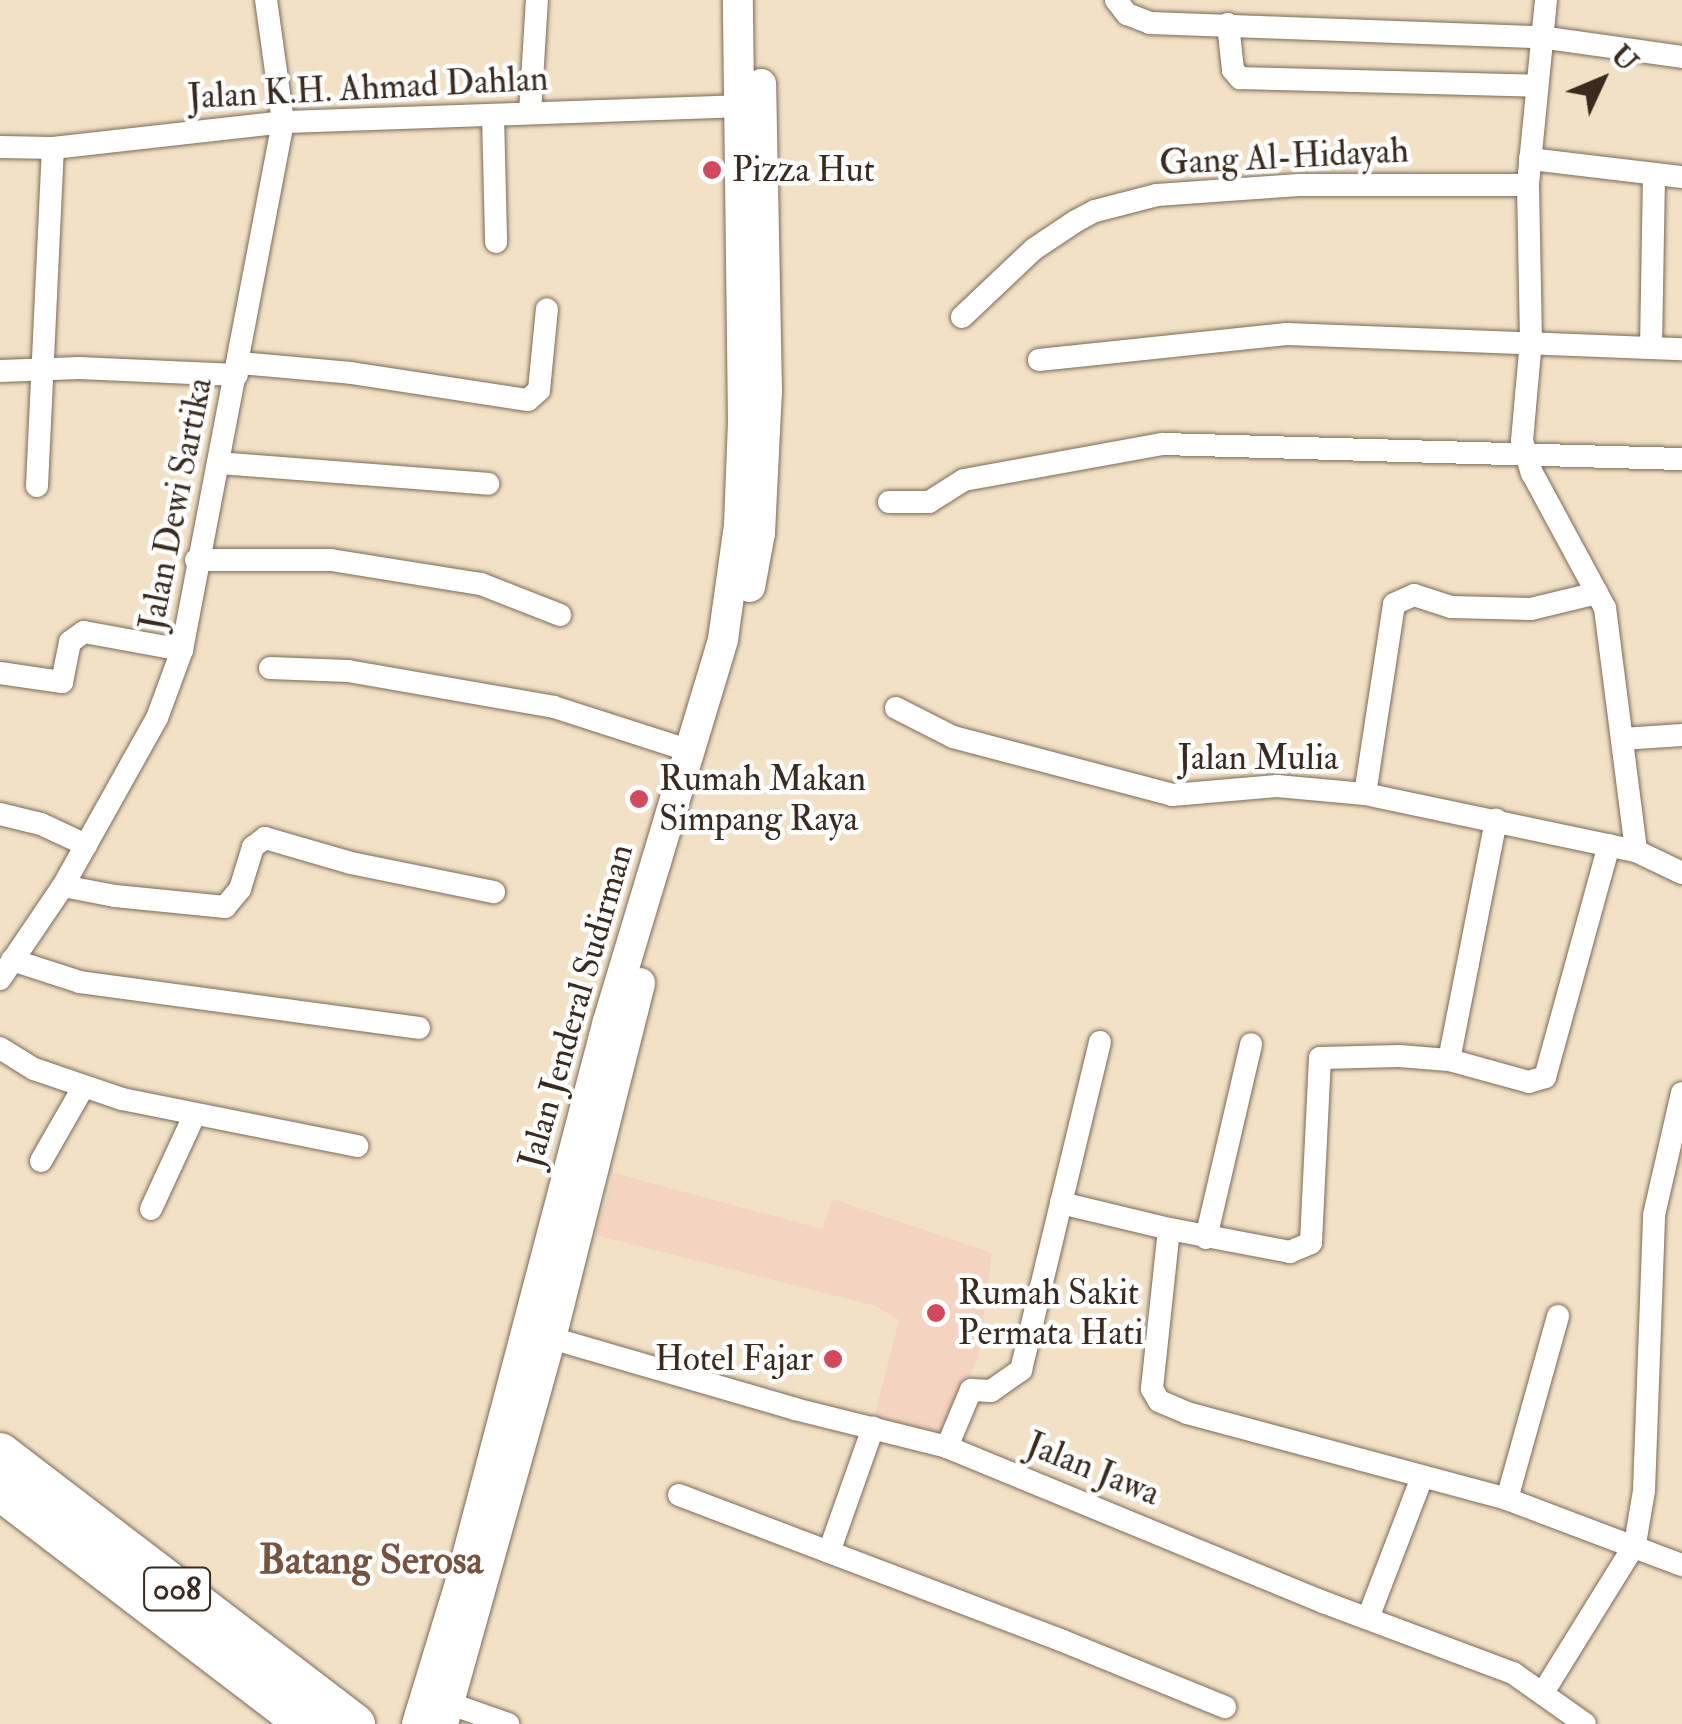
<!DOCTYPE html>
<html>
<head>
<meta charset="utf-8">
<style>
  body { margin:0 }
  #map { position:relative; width:1682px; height:1724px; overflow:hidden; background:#f2e1c5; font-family:"IM FELL Double Pica",serif }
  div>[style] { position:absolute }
  .built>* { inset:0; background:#f4d3c0 }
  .roads { filter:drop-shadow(0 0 2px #7b6a58) drop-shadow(0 0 2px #7b6a58) }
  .street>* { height:22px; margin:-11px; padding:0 11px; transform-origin:11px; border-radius:11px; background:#fff }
  .secondary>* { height:30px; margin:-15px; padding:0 15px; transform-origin:15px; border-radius:15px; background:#fff }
  .highway>* { height:40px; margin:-20px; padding:0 20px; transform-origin:20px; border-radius:20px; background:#fff }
  .dots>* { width:28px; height:28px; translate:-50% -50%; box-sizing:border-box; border:5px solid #fff; border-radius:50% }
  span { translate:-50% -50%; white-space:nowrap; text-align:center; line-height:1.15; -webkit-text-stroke:9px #fff; paint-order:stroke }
  .shield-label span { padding:2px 8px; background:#fff; border:2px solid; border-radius:8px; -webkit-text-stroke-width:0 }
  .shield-label { font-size:32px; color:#3b2a1e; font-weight:700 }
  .street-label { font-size:35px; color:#3b2a1e }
  .poi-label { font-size:35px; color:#3b2a1e }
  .left { translate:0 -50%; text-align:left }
  .right { translate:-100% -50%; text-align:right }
  .quarter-label { font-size:40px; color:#78543e; font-weight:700 }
  .north { position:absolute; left:1552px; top:30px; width:100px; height:100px; -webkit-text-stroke:8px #fff; paint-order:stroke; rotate:46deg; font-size:28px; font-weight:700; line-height:40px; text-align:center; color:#3b2a1e }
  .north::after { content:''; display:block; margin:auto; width:35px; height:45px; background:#3b2a1e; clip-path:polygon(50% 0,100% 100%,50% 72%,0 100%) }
</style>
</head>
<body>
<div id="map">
  <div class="built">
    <div style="clip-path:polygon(614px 1173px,822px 1229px,833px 1199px,992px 1253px,978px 1357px,944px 1440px,873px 1422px,899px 1320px,876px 1306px,596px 1235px)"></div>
  </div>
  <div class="roads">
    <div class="street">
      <div style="left:1116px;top:0;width:18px;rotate:52deg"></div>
      <div style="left:1127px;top:14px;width:25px;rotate:21deg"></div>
      <div style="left:1150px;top:23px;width:390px;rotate:2.1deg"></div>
      <div style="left:1540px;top:37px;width:143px;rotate:8deg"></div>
      <div style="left:1546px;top:0;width:186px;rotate:95.6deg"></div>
      <div style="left:1528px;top:185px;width:155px;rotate:88.9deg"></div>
      <div style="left:1531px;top:340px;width:101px;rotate:95.1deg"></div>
      <div style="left:1522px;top:441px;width:34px;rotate:73deg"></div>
      <div style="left:1532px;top:473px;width:153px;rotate:61.6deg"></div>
      <div style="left:1605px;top:608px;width:245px;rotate:82.7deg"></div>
      <div style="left:1228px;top:24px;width:46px;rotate:83.8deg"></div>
      <div style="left:1233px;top:70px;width:11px;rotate:49deg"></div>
      <div style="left:1240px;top:78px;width:296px;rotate:1.5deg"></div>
      <div style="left:530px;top:113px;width:113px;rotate:-86.5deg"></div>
      <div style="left:493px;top:115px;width:127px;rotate:88.6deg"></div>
      <div style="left:0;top:147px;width:53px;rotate:1.1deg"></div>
      <div style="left:53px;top:148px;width:231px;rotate:-6.4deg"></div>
      <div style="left:283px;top:122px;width:458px;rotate:-2deg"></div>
      <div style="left:1530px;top:159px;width:153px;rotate:6.8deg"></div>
      <div style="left:962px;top:317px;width:99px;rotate:-43.4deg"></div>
      <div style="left:1034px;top:249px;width:50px;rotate:-33.7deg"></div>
      <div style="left:1076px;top:221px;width:21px;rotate:-28deg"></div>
      <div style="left:1095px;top:211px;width:64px;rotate:-14.5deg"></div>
      <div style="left:1157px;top:195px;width:142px;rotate:-4deg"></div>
      <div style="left:1299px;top:185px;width:229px"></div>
      <div style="left:1651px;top:347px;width:173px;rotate:-89deg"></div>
      <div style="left:1039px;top:360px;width:249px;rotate:-6deg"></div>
      <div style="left:1287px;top:334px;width:395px;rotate:2.2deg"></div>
      <div style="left:240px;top:363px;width:111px;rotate:5.1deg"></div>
      <div style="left:351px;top:373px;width:179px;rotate:8.7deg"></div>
      <div style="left:528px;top:400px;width:15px;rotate:-42deg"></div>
      <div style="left:539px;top:390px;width:81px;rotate:-84.4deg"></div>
      <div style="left:0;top:371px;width:79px;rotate:-2.2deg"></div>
      <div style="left:79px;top:368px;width:158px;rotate:2.5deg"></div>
      <div style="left:218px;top:463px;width:271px;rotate:4.4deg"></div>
      <div style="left:37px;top:486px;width:338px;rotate:-87.3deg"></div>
      <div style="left:889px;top:502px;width:40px"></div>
      <div style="left:929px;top:502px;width:41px;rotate:-32.2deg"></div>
      <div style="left:964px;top:480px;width:202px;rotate:-10.3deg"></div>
      <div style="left:1163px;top:444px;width:519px;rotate:1.66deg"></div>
      <div style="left:196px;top:560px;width:135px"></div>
      <div style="left:331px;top:560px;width:152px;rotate:9.1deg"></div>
      <div style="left:481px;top:584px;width:85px;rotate:21.4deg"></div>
      <div style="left:270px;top:668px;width:78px;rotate:2.2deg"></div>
      <div style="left:348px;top:671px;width:209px;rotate:9.9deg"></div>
      <div style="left:554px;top:707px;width:143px;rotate:17.9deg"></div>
      <div style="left:0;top:673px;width:63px;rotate:8.3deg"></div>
      <div style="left:62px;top:682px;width:41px;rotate:-78.7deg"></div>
      <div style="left:70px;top:642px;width:17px;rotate:-36deg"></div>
      <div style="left:84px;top:632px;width:100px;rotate:10.4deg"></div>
      <div style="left:896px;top:708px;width:64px;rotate:27deg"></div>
      <div style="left:953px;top:737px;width:227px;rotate:14.8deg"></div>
      <div style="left:1172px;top:795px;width:105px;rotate:-4.9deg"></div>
      <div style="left:1277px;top:786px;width:88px;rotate:5.2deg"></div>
      <div style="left:1365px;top:794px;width:277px;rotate:11.9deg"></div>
      <div style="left:1636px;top:851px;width:51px;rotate:25.6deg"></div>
      <div style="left:1622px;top:739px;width:60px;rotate:-3.8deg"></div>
      <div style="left:1365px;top:794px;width:192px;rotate:-81.3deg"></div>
      <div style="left:1394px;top:604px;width:22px;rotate:-24deg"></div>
      <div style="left:1414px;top:595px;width:39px;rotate:18deg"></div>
      <div style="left:1451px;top:607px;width:80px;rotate:1.4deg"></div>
      <div style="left:1531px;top:609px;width:68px;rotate:-13.6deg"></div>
      <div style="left:0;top:814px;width:42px;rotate:13.7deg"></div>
      <div style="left:41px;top:824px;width:50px;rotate:25deg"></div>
      <div style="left:1609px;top:845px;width:241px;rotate:105.4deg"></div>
      <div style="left:1545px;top:1077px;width:17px;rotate:163deg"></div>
      <div style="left:1529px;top:1082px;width:83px;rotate:-164.6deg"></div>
      <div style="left:1449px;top:1060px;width:50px;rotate:-175.4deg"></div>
      <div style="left:1399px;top:1056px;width:79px;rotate:178.5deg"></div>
      <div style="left:1320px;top:1058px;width:185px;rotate:92.8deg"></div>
      <div style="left:1311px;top:1243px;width:23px;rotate:157deg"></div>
      <div style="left:1290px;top:1252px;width:123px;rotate:-169.2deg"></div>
      <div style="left:1169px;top:1229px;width:161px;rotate:96.1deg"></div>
      <div style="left:1152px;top:1389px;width:14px;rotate:60deg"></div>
      <div style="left:1159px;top:1401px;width:30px;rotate:23deg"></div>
      <div style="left:1187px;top:1413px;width:331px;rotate:15deg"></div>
      <div style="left:1507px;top:1499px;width:187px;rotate:20.7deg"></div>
      <div style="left:63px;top:886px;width:53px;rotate:10.9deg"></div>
      <div style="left:115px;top:896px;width:111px;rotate:5.7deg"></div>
      <div style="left:225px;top:907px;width:23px;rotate:-50deg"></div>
      <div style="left:240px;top:889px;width:44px;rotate:-72.8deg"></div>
      <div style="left:253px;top:847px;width:15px;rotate:-37deg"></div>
      <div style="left:265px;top:838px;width:90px;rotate:16.2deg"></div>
      <div style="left:351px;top:863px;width:146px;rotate:11.5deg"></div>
      <div style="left:12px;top:960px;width:71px;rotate:17.9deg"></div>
      <div style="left:80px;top:982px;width:342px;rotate:7.7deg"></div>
      <div style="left:0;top:979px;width:112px;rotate:-55.9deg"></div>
      <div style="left:63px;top:886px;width:193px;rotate:-60.8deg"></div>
      <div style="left:157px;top:718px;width:72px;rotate:-69.8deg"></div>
      <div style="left:182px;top:650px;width:538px;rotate:-79.17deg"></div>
      <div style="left:283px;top:122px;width:123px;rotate:-97.9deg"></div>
      <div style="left:1100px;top:1042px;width:166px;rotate:103.6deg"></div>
      <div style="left:1061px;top:1203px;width:111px;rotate:13.5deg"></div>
      <div style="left:0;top:1048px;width:40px;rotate:32deg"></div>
      <div style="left:34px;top:1069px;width:93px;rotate:18.8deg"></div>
      <div style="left:122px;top:1099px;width:240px;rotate:11.3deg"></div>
      <div style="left:1449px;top:1060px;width:245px;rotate:-78.9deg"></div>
      <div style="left:41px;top:1161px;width:86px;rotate:-60.2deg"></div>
      <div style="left:151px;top:1209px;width:102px;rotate:-65.2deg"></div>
      <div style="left:1206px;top:1238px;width:199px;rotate:-76.9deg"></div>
      <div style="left:551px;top:1338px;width:254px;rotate:16.2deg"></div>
      <div style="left:795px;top:1409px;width:157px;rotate:14deg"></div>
      <div style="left:947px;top:1447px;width:407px;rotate:22.4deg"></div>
      <div style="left:1323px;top:1602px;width:203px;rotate:20.5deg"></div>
      <div style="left:1513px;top:1673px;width:88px;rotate:35.3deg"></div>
      <div style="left:947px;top:1447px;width:62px;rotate:-67.2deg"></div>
      <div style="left:971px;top:1390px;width:20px;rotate:3deg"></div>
      <div style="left:991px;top:1391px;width:37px;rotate:-35deg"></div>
      <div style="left:1021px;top:1370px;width:172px;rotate:-76.5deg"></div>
      <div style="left:679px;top:1495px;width:411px;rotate:20.8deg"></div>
      <div style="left:1063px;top:1641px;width:175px;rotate:22.2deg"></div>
      <div style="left:1507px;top:1499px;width:190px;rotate:-74.4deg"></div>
      <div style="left:829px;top:1552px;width:132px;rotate:-70.5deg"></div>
      <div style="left:1368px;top:1618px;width:151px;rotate:-69deg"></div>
      <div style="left:1544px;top:1691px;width:173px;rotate:-58.2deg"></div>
      <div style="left:1635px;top:1544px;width:54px;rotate:-80.4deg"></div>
      <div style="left:1644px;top:1491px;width:276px;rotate:-87.9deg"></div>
      <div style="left:1654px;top:1215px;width:125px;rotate:-77.1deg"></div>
      <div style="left:448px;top:1703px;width:64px;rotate:19.3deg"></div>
    </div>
    <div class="secondary">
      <div style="left:750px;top:587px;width:55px;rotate:-79.5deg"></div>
      <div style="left:760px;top:533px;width:142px;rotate:-87.2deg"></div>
      <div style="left:767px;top:391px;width:307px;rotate:-91.1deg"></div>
      <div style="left:417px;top:1724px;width:147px;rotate:-73deg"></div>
      <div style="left:460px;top:1583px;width:581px;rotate:-75.25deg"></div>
      <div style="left:608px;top:1021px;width:399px;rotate:-73.2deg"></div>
      <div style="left:723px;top:639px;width:115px;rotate:-82deg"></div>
      <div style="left:739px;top:525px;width:102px;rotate:-87.8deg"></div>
      <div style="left:743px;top:423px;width:423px;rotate:-90.7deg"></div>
      <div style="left:443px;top:1724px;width:401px;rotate:-74.4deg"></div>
      <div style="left:551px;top:1338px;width:366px;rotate:-75.9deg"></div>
    </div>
    <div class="highway">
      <div style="left:0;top:1453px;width:447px;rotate:37.4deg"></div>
      <div style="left:0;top:1490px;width:385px;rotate:37.4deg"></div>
    </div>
  </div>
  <div class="dots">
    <div style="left:712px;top:170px;background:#d1495b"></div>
    <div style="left:639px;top:799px;background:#d1495b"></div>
    <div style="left:936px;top:1313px;background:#d1495b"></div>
    <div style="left:833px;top:1359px;background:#d1495b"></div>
  </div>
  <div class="shield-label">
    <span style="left:177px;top:1589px">008</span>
  </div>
  <div class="street-label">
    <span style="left:368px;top:88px;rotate:-3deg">Jalan K.H. Ahmad Dahlan</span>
    <span style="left:1284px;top:157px;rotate:-3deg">Gang Al-Hidayah</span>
    <span style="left:176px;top:504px;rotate:-79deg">Jalan Dewi Sartika</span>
    <span style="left:1258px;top:758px">Jalan Mulia</span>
    <span style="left:576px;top:1006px;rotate:-74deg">Jalan Jenderal Sudirman</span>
    <span style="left:1093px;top:1469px;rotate:22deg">Jalan Jawa</span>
  </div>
  <div class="poi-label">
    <span class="left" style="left:732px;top:170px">Pizza Hut</span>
    <span class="left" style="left:659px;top:799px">Rumah Makan<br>Simpang Raya</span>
    <span class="left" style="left:958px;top:1313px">Rumah Sakit<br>Permata Hati</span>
    <span class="right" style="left:813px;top:1359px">Hotel Fajar</span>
  </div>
  <div class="quarter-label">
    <span style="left:371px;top:1561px">Batang Serosa</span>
  </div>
  <div class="north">U</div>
</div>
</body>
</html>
